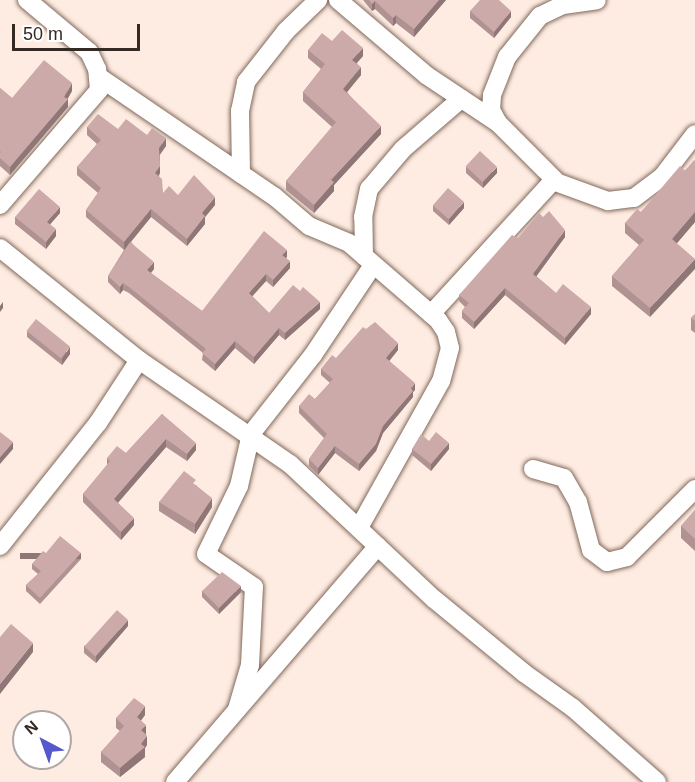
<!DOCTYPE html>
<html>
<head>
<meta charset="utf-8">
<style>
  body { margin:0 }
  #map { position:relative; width:695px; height:782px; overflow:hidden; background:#feece2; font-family:Arial,sans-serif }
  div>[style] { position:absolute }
  .roads { filter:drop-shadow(0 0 2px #81685a) drop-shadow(0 0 2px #81685a) }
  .minor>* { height:18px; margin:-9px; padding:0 9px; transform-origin:9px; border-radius:9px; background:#fff }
  .wall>* { inset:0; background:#af9291 }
  .shaded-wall>* { inset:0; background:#8e7776; transform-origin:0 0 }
  .building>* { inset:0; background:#cbaaa9; transform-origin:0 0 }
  span { translate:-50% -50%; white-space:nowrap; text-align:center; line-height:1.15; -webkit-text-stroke:5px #fff; paint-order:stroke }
  .north { position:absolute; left:12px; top:710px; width:60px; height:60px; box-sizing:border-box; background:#fff; border:2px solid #aea9a7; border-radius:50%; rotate:319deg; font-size:16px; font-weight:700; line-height:24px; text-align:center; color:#342923 }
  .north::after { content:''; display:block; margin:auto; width:21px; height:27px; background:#5656cd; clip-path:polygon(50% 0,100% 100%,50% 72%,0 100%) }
  .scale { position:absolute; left:12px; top:24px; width:128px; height:27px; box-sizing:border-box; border:3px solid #342923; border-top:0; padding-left:8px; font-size:18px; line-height:21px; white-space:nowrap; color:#342923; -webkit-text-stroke:4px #fff; paint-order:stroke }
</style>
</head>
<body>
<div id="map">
  <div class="roads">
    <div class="minor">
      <div style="left:338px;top:0;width:116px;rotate:40.4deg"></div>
      <div style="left:426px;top:75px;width:87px;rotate:33.7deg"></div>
      <div style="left:99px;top:77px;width:213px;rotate:34.3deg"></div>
      <div style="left:275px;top:197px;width:45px;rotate:40.5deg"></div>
      <div style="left:309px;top:226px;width:43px;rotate:23deg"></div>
      <div style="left:349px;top:243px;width:118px;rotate:40.9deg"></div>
      <div style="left:438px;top:320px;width:14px;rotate:56deg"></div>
      <div style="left:446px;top:332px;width:16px;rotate:76deg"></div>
      <div style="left:450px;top:348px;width:34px;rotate:105deg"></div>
      <div style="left:441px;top:381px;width:168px;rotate:119.2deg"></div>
      <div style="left:241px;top:174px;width:63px;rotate:-90.9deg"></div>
      <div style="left:240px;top:111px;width:30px;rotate:-78deg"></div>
      <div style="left:246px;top:82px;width:65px;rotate:-51.9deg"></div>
      <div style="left:286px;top:31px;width:45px;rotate:-44.1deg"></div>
      <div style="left:555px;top:180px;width:81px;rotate:-135deg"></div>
      <div style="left:498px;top:123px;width:15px;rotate:-118deg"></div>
      <div style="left:491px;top:110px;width:15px;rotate:-86deg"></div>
      <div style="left:492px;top:95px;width:41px;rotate:-68.5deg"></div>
      <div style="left:507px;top:57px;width:53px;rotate:-51.2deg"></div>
      <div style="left:540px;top:16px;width:25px;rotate:-26deg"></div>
      <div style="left:563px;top:5px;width:34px;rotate:-8deg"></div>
      <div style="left:0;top:205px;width:152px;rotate:-49.3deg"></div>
      <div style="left:99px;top:90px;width:21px;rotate:-95deg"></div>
      <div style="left:97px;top:69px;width:19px;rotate:-115deg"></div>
      <div style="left:89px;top:52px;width:81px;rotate:-140deg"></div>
      <div style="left:0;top:248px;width:179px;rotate:38.9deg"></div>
      <div style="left:139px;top:360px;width:183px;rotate:34.6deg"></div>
      <div style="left:290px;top:464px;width:197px;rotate:43.2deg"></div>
      <div style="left:434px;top:599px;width:117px;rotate:39.4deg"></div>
      <div style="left:524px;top:673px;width:60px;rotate:35.5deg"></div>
      <div style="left:573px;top:708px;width:112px;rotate:41.4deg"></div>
      <div style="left:364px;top:256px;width:39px;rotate:-91deg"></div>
      <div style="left:363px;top:217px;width:29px;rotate:-78deg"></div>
      <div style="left:369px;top:189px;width:52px;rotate:-49.6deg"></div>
      <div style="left:403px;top:149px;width:77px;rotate:-40.8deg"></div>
      <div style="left:431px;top:314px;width:180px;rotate:-47.5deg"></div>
      <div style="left:553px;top:181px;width:59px;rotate:20deg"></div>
      <div style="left:608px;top:201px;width:26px;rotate:-7deg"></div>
      <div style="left:634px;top:198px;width:35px;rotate:-37deg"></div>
      <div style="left:662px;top:177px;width:54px;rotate:-52.5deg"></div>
      <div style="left:533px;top:469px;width:32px;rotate:16deg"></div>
      <div style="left:564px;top:478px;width:28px;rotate:60deg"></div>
      <div style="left:578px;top:502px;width:50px;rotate:74.8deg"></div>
      <div style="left:591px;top:550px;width:20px;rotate:37deg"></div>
      <div style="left:607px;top:562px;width:21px;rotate:-14deg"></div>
      <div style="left:627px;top:557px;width:96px;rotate:-45deg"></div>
      <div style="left:0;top:546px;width:157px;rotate:-51.5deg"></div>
      <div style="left:98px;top:423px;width:75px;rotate:-56.9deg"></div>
      <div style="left:237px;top:709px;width:46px;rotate:-73.5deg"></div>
      <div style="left:250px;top:665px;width:78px;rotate:-87.1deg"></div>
      <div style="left:254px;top:587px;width:58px;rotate:-145.5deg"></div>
      <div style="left:206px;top:554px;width:76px;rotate:-64.1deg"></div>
      <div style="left:239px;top:486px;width:53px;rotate:-77deg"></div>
      <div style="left:251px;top:434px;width:100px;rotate:-51.9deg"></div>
      <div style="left:313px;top:355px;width:108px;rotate:-56.3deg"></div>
      <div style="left:175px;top:782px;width:311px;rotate:-49.3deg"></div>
    </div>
  </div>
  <div class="wall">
    <div style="clip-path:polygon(363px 0,446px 0,414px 37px,396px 23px,393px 26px,375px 9px,372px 11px)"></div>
    <div style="clip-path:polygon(470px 11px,511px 17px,494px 38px,470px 18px)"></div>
    <div style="clip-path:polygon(332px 41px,363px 56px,357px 63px,361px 75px,347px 92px,381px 134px,334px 185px,334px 191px,314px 213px,286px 190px,286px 181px,332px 127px,303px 101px,303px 92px,321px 69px,308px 58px,308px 50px)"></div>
    <div style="clip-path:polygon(0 88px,12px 98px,72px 91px,67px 99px,68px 107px,10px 175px,0 166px)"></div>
    <div style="clip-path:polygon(87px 127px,118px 129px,147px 135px,166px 146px,160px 155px,160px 173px,159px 176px,163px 193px,178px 195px,215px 205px,205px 217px,205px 224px,187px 246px,151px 217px,131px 242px,154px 269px,151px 273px,202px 311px,287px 257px,286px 258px,290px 268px,273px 287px,266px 281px,252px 296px,269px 313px,320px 309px,285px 340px,279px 335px,254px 364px,235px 348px,215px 371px,202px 360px,203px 353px,129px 293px,123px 290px,120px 294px,108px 282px,108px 276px,124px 250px,86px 217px,86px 210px,98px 193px,77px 175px,77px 167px,97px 144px,87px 135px)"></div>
    <div style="clip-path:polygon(695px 161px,695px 222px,677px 243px,650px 317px,612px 286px,612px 276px,639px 245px,625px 233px,625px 223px,641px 212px)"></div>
    <div style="clip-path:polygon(466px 167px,497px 173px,483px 188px,466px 173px)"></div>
    <div style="clip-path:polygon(433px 205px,464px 208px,449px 225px,433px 211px)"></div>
    <div style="clip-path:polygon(60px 213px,50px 224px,56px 236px,46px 249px,15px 224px,15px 217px)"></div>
    <div style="clip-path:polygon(565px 237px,536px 276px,556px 293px,591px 314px,565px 345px,505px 295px,474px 329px,462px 318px,462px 311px,465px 307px,459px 301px,459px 295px,518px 238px)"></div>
    <div style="clip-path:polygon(695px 314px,695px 333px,691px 330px,691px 318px)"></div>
    <div style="clip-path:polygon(27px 331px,70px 354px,62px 365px,27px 337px)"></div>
    <div style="clip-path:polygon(398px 350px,389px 361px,415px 390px,413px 392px,413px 397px,383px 433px,376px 451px,359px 471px,335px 453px,318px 475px,309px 466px,309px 459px,324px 438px,299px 413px,299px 406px,315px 399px,330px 383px,321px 375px,321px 369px,336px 358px)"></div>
    <div style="clip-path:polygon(162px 414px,196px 450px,187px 461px,166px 447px,118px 503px,134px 525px,121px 540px,83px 502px,83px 494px,107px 465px,107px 458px,126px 453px)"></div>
    <div style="clip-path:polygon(429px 441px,449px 449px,431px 471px,412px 455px,412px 449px)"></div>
    <div style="clip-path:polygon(196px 485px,212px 507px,195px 534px,159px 511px,159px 502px)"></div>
    <div style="clip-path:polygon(695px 510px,695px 551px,681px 538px,681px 526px)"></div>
    <div style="clip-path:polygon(46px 553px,81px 559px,40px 604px,26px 591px,26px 585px,38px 574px,32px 569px,32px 564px)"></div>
    <div style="clip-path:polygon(202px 591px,241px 592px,219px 614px,202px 597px)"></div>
    <div style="clip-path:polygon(128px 626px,96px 663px,84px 653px,84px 646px)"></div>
    <div style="clip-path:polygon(145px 715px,141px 720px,146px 734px,147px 745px,145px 748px,145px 757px,120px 777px,101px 762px,101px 752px,120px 731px,116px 728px,116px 718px)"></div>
  </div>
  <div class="shaded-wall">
    <div style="clip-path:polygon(439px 0,446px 0,414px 37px,414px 29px)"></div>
    <div style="clip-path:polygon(375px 1px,375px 9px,372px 11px,372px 4px)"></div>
    <div style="clip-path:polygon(511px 11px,511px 17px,494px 38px,494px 32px)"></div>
    <div style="clip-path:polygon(396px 15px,396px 23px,393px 26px,393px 18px)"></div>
    <div style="clip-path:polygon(363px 48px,363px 56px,352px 68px,352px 60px)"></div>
    <div style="clip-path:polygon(361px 67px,361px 75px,343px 97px,343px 89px)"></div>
    <div style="clip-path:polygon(72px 83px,72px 91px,67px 100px,68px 99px,68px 107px,10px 175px,10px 167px,64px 97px)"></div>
    <div style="clip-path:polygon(381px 126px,381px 134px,334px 185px,334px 191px,314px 213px,314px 205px,331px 180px)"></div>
    <div style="clip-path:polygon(166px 138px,166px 146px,159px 155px,159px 148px)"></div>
    <div style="clip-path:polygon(160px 166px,160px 173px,155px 180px,155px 173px)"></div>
    <div style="clip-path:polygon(497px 167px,497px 173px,483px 188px,483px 182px)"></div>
    <div style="clip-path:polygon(215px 197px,215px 205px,205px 217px,205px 224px,187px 246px,187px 239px,202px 213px)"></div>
    <div style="clip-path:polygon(464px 202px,464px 208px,449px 225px,449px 219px)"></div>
    <div style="clip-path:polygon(60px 207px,60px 213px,47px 228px,47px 222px)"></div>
    <div style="clip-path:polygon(151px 209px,151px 217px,124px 250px,124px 242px)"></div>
    <div style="clip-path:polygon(695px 212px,695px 222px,672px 249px,672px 239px)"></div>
    <div style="clip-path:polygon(56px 229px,56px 236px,46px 249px,46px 242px)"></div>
    <div style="clip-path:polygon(565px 230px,565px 237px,533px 281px,533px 274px)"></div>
    <div style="clip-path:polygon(287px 250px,287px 257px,282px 262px,282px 255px)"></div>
    <div style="clip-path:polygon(695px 259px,695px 269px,650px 317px,650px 308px)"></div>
    <div style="clip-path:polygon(290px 261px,290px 268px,273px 287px,273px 280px)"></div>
    <div style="clip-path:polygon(154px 262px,154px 269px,147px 277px,147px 270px)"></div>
    <div style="clip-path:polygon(266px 274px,266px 281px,249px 300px,249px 293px)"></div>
    <div style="clip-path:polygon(123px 283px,123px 290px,120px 294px,120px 287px)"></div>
    <div style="clip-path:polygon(505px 288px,505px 295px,474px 329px,474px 322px)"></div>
    <div style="clip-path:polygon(3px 302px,3px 308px,0 312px,0 306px)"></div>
    <div style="clip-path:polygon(320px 302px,320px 309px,285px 340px,285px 333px)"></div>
    <div style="clip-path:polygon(591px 307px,591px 314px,565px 345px,565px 338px)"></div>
    <div style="clip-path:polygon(279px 328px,279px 335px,254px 364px,254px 357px)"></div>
    <div style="clip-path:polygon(235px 341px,235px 348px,215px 371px,215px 364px)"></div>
    <div style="clip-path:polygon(398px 343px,398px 350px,386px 365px,386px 358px)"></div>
    <div style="clip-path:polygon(70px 347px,70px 354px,62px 365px,62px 359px)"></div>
    <div style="clip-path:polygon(415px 383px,415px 390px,413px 392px,413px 397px,383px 433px,376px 451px,359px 471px,359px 464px,383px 426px)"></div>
    <div style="clip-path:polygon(166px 439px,166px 447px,114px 507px,114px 499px)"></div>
    <div style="clip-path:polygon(13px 442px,13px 449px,0 464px,0 457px)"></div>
    <div style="clip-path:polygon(196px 443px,196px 450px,187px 461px,187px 454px)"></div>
    <div style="clip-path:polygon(449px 443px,449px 449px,431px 471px,431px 464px)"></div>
    <div style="clip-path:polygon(335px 446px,335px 453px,318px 475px,318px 468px)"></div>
    <div style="clip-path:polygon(212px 498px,212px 507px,195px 534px,195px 524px)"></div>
    <div style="clip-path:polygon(134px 518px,134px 525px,121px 540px,121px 532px)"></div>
    <div style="left:81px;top:553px;width:6px;height:61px;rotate:90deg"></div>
    <div style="clip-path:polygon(241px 586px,241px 592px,219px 614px,219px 608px)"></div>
    <div style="clip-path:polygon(128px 620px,128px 626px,96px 663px,96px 656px)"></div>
    <div style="clip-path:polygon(33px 643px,33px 652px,0 694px,0 684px)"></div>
    <div style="clip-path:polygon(145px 706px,145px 715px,137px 726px,137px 717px)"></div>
    <div style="clip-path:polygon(146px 725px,146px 734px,141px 730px)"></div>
    <div style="clip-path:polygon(147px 736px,147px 745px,145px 748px,145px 757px,120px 777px,120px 768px)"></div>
  </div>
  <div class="building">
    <div style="clip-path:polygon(369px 0,439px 0,414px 29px,396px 15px,393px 18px,375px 1px,372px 4px)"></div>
    <div style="clip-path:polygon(480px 0,499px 0,511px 11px,494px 32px,470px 11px)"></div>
    <div style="clip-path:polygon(342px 30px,363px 48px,352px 60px,361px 67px,343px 89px,381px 126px,331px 180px,334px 182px,314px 205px,286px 181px,336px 122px,303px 92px,325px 64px,308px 50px,322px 33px,332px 41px)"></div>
    <div style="clip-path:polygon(44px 60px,72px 83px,64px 97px,68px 99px,10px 167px,0 158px,0 153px,1px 152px,0 151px,0 88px,12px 98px)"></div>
    <div style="clip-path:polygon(98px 114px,118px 129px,126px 119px,147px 135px,152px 128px,166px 138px,159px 148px,160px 166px,155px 173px,162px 179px,163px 193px,169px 186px,178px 195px,194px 175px,215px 197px,202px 213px,205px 216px,187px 239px,151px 209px,124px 242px,86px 210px,101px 188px,77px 167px,101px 140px,87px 127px)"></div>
    <div style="left:480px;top:151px;width:23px;height:21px;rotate:43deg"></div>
    <div style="clip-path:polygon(694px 160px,695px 161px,695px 212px,672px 239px,695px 259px,650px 308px,612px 276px,644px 240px,625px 223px,637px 209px,641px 212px,680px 166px,685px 171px)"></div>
    <div style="left:448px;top:188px;width:21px;height:23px;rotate:41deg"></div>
    <div style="clip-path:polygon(39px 189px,60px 207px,47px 222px,56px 229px,46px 242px,15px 217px)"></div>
    <div style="clip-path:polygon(549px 211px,565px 230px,533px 274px,556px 293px,563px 284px,591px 307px,565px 338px,505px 288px,474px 322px,462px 311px,469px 303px,459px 295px,512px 235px,518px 238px,539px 213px,543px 217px)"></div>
    <div style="clip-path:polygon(264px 231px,287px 250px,282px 255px,290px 261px,273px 280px,266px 274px,249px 293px,269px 313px,293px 285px,300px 291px,303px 287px,320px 302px,285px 333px,279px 328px,254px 357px,235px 341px,215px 364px,202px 353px,206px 349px,129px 287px,123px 283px,120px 287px,108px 276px,130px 242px,154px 262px,147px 270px,202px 311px)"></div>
    <div style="clip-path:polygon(695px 314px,695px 321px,691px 318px)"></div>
    <div style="left:36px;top:319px;width:44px;height:15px;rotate:39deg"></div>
    <div style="clip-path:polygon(375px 322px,398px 343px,386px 358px,415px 383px,411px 388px,413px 391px,383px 426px,376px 444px,359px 464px,335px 446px,318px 468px,309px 459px,327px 434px,299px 406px,309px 394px,315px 399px,333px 379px,321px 369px,332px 355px,336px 358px,363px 327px,366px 329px)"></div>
    <div style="clip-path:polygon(162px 414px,196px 443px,187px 454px,166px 439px,114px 499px,134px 518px,121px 532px,83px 494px,110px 461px,107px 458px,117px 446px,126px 453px)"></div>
    <div style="clip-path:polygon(0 432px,13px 442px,0 457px)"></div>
    <div style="clip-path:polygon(436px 432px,449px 443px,431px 464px,412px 449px,421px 434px,429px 441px)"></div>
    <div style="clip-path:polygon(184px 471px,196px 480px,193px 483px,212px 498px,195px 524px,159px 502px)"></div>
    <div style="clip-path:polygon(695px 510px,695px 539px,681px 526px)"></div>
    <div style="clip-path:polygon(60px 536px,81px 553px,40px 598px,26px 585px,41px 571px,32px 564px,43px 551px,46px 553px)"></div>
    <div style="clip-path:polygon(222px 572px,241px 586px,219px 608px,202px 591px)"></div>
    <div style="left:117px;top:610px;width:15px;height:49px;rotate:42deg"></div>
    <div style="clip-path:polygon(11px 624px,33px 643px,0 684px,0 637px)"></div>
    <div style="clip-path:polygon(134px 698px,145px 706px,137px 717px,146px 725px,141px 730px,147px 736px,141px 744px,145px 747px,120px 768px,101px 752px,124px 726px,116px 718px)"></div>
  </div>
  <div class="north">N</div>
  <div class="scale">50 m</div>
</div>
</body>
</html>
